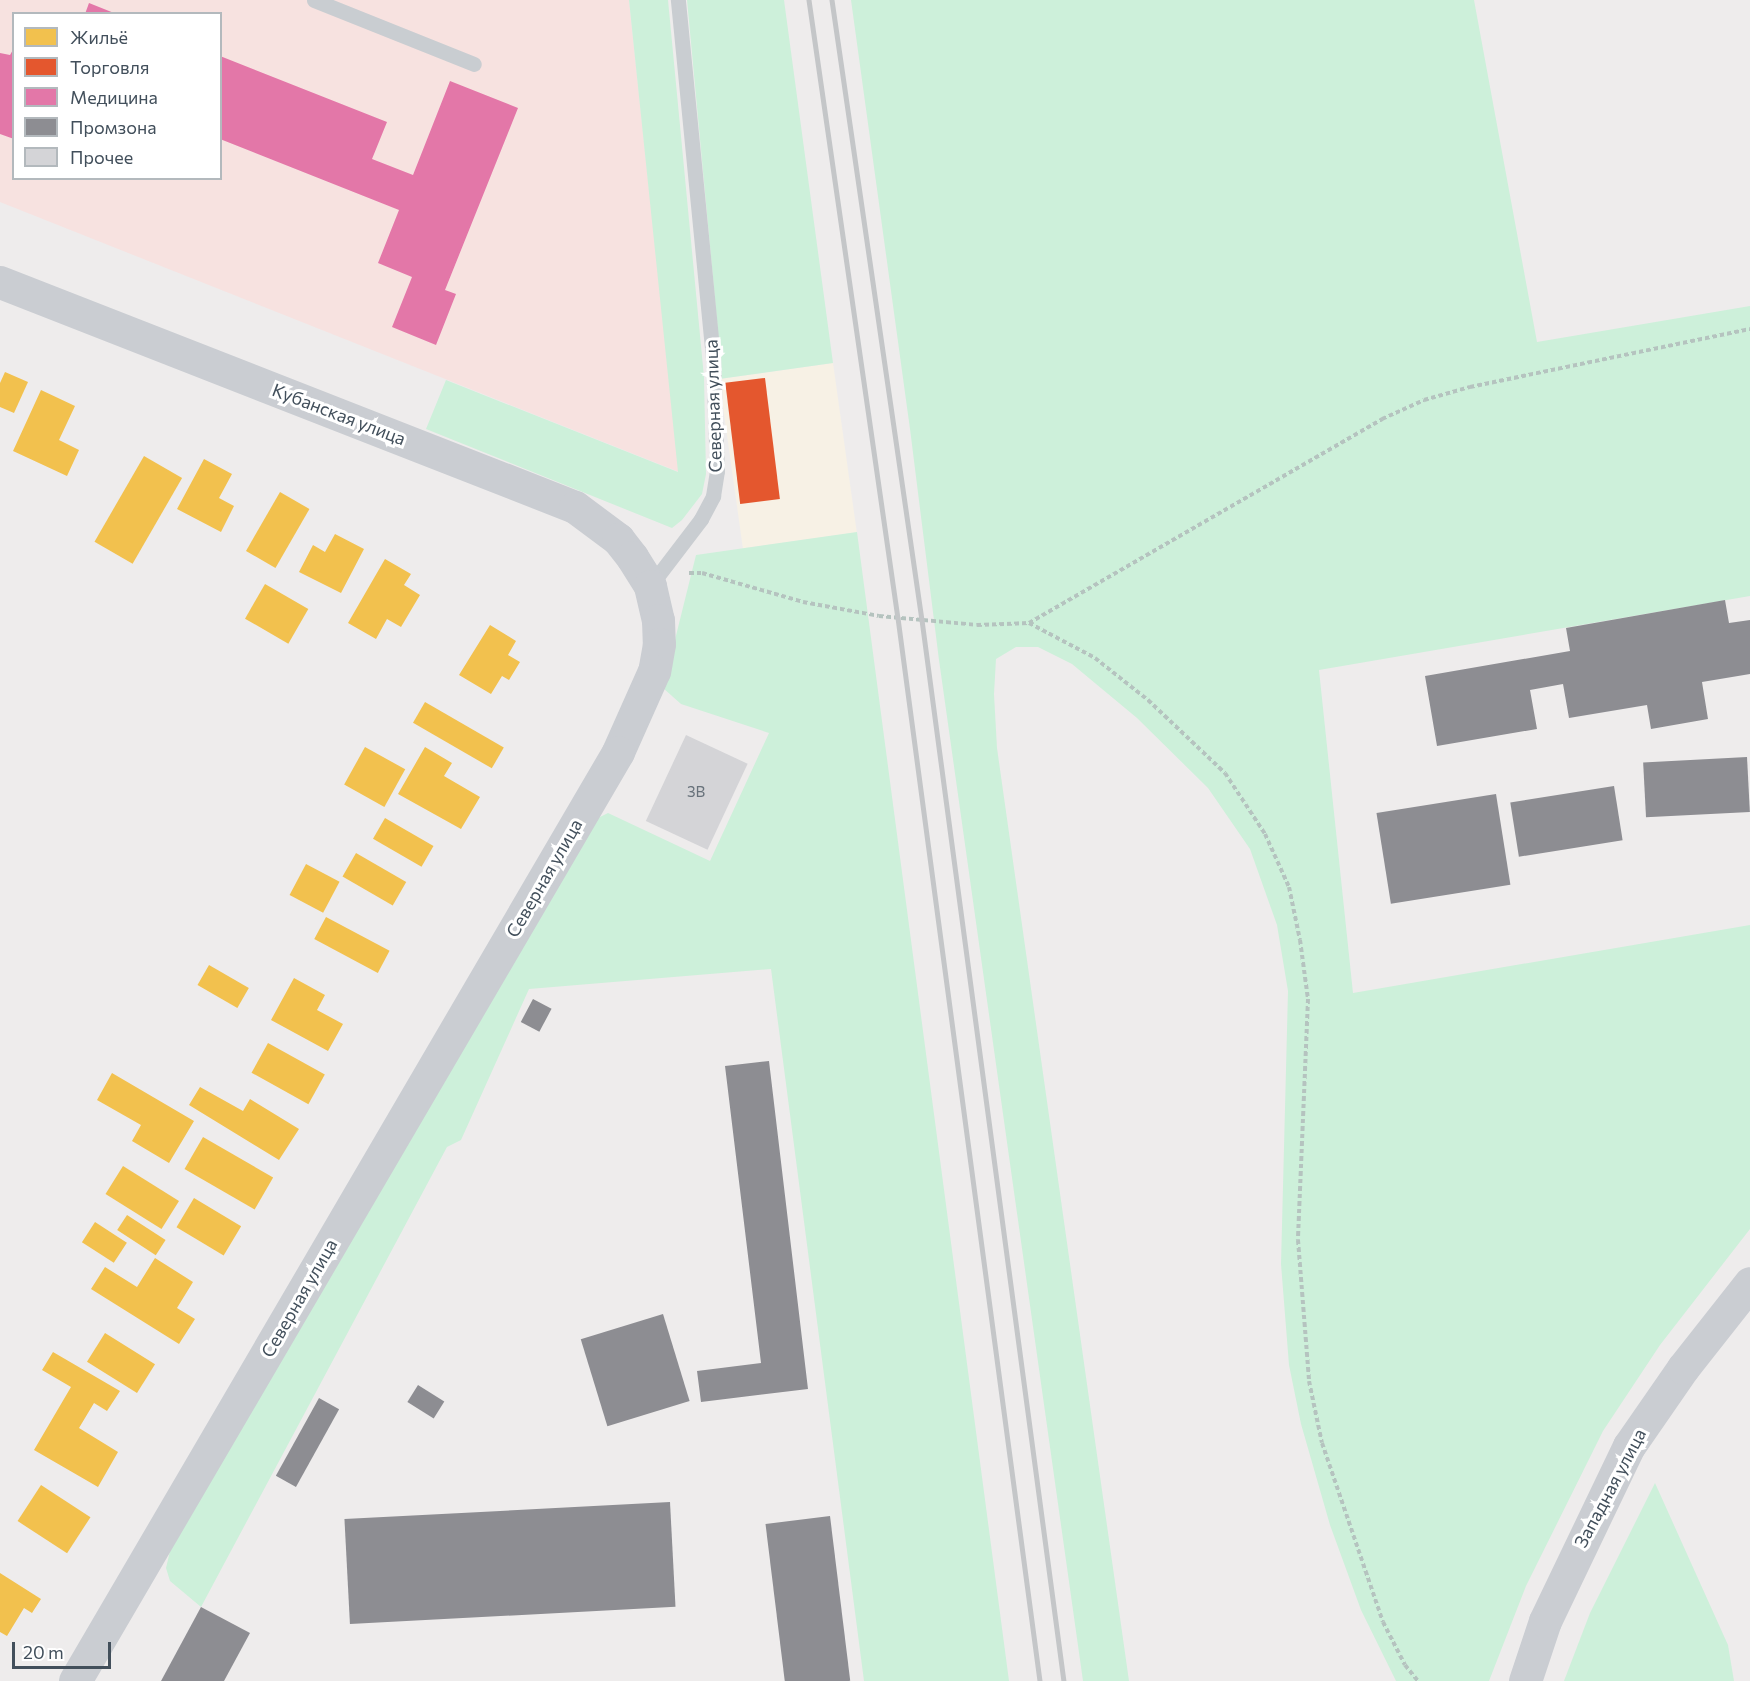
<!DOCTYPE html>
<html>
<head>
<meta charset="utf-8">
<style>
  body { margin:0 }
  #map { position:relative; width:1750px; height:1681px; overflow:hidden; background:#eeecec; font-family:Commissioner,sans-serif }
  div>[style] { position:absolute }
  .commercial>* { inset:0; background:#f7f1e5; transform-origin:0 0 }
  .medical>* { inset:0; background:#f7e2e0 }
  .green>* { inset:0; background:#cdf0da }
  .homes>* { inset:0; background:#f2c14e; transform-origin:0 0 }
  .shops>* { inset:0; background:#e4572e; transform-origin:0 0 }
  .health>* { inset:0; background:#e377a8 }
  .industry>* { inset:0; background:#8d8d92; transform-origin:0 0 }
  .building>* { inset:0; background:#d4d4d7; transform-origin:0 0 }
  .path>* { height:4px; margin-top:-2px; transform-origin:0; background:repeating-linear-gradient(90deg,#b5c3bf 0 4.5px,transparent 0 7.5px) }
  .lane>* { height:15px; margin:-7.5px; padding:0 7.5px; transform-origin:7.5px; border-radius:7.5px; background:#c9cdd1 }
  .secondary>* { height:33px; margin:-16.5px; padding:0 16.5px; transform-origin:16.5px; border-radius:16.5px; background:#cacdd2 }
  .rail>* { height:4.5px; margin:-2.25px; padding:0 2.25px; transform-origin:2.25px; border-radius:2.25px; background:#c4c6c8 }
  span { translate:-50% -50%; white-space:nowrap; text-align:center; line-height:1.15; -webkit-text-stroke:6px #fff; paint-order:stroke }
  .number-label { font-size:15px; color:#68727b }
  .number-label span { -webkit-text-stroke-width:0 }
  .street-label { font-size:18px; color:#424f5b }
  .legend { position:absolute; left:12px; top:12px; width:210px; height:168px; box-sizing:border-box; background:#fff; border:2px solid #b3b9bd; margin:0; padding:8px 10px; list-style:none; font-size:18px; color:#424f5b }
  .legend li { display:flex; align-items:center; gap:12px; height:30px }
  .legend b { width:30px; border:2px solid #b3b9bd }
  .scale { position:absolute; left:12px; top:1642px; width:99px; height:27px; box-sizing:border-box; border:3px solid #424f5b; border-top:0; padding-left:8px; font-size:18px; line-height:21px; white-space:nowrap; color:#424f5b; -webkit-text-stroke:4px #fff; paint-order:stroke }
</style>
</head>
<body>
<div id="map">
  <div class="commercial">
    <div style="left:833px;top:363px;width:171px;height:115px;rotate:82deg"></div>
  </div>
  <div class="medical">
    <div style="clip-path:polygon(evenodd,0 0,629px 0,679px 472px,0 202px,0 0,14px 14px,220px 14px,220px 178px,14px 178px,14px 14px)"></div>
  </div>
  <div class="green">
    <div style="clip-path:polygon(629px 0,668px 0,704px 377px,706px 474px,702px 494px,682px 520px,672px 528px,426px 429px,446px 380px,678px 472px)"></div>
    <div style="clip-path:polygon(687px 0,784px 0,833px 363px,719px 379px,720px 353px)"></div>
    <div style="clip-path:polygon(851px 0,1474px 0,1537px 342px,1750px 306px,1750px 596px,1319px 670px,1353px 993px,1750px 925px,1750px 1229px,1660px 1345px,1603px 1431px,1526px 1586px,1489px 1681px,1396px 1681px,1361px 1610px,1330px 1525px,1301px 1424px,1289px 1365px,1281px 1264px,1288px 991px,1277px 925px,1250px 849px,1208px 788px,1137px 718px,1072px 664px,1038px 647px,1016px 647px,996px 659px,994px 694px,997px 748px,1129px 1681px,1083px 1681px,939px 660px,910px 429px)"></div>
    <div style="clip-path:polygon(857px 532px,1009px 1681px,864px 1681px,771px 969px,529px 989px,461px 1140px,447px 1147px,201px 1607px,170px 1581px,166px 1568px,170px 1551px,596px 819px,608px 813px,710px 861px,769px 733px,681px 704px,663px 688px,696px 555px)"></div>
    <div style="clip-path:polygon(1655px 1483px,1728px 1645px,1734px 1681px,1564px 1681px,1590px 1613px)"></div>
  </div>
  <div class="homes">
    <div style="clip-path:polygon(5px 372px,28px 382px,14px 413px,0 407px,0 383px)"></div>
    <div style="clip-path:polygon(41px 390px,75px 406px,59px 440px,79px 450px,67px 476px,13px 451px)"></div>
    <div style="left:144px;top:456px;width:44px;height:99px;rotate:30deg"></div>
    <div style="clip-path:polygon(204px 459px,232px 474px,219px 498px,234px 506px,221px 532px,177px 509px)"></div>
    <div style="left:280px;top:492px;width:34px;height:68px;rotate:30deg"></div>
    <div style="clip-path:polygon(335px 534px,364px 549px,341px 593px,299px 572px,313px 545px,325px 552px)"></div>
    <div style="clip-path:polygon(385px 559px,411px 574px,404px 585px,420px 595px,401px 627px,387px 619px,376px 639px,348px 623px)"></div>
    <div style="left:265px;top:584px;width:50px;height:40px;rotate:30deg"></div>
    <div style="clip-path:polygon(490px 625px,516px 641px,508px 655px,520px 662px,509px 680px,502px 676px,491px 694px,459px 675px)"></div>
    <div style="left:425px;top:702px;width:91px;height:24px;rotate:30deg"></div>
    <div style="left:365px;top:747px;width:46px;height:43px;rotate:29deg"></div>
    <div style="clip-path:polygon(425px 747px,452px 763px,444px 776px,480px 797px,461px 829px,398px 794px)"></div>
    <div style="left:385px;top:818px;width:56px;height:24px;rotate:30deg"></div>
    <div style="left:356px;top:853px;width:58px;height:27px;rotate:30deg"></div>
    <div style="left:306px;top:864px;width:38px;height:35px;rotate:28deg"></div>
    <div style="left:326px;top:917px;width:72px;height:25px;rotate:28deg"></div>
    <div style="left:209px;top:965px;width:46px;height:23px;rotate:30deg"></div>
    <div style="clip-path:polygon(294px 978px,325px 995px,317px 1010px,343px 1024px,328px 1051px,271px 1020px)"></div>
    <div style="left:268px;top:1043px;width:65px;height:34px;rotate:29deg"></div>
    <div style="clip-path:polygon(112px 1073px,194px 1121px,169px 1163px,132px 1141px,141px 1125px,97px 1100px)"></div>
    <div style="clip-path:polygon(200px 1087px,243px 1111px,250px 1099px,299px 1129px,279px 1160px,189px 1105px)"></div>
    <div style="left:203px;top:1137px;width:81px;height:37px;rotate:30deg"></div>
    <div style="left:123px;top:1166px;width:66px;height:33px;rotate:32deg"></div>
    <div style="left:194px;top:1198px;width:55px;height:34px;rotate:31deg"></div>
    <div style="left:127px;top:1215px;width:46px;height:18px;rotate:33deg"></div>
    <div style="left:95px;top:1222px;width:38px;height:24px;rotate:33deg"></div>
    <div style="clip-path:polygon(155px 1258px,193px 1282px,177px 1308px,195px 1319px,179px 1344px,91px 1289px,105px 1267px,137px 1287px)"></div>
    <div style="left:105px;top:1333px;width:59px;height:34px;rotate:32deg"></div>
    <div style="clip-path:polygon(53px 1352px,120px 1391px,107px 1411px,94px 1403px,79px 1428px,118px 1452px,98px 1487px,34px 1450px,71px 1387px,42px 1370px)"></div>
    <div style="left:41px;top:1485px;width:59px;height:43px;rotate:33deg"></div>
    <div style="clip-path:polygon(0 1573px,41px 1599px,32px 1613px,24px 1608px,7px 1636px,0 1632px)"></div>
  </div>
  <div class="shops">
    <div style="left:765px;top:378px;width:122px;height:40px;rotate:83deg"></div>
  </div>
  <div class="health">
    <div style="clip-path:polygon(89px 3px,114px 13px,114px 14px,85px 14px)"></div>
    <div style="clip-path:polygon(14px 48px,14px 139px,0 134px,0 53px,10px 55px)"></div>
    <div style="clip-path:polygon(220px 56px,387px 122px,372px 159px,413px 175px,450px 81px,518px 108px,445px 290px,456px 294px,436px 345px,392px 327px,412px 277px,378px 263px,399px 210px,220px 139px)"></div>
  </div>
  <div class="industry">
    <div style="clip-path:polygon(1725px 600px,1729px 623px,1750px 620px,1750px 674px,1702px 682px,1708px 719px,1651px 729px,1647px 705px,1569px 718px,1563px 684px,1530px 690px,1537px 729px,1437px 746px,1425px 676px,1570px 651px,1566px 628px)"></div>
    <div style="left:1747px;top:757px;width:55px;height:104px;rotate:87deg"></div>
    <div style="left:1614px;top:786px;width:55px;height:105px;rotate:81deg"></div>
    <div style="left:1496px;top:794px;width:92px;height:121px;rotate:81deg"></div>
    <div style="left:533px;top:999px;width:21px;height:26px;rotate:28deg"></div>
    <div style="clip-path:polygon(769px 1061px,808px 1389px,701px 1402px,697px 1371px,761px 1363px,725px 1066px)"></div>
    <div style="left:663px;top:1314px;width:91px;height:86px;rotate:73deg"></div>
    <div style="left:418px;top:1385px;width:31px;height:20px;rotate:32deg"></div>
    <div style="left:319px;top:1398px;width:23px;height:89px;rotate:29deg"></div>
    <div style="left:670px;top:1502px;width:105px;height:326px;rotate:87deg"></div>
    <div style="left:830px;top:1516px;width:166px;height:65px;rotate:83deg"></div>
    <div style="clip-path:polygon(201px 1607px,250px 1633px,224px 1681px,161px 1681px)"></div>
  </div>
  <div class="building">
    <div style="left:686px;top:735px;width:68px;height:95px;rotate:25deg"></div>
  </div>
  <div class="path">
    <div style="left:689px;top:573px;width:13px"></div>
    <div style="left:702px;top:573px;width:105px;rotate:16deg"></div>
    <div style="left:803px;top:602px;width:77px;rotate:10.4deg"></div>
    <div style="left:879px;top:616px;width:98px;rotate:5.2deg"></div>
    <div style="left:977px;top:625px;width:52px;rotate:-2.2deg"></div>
    <div style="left:1029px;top:623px;width:408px;rotate:-30deg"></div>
    <div style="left:1382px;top:419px;width:46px;rotate:-24.3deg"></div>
    <div style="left:1424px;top:400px;width:48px;rotate:-15.8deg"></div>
    <div style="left:1470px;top:387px;width:286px;rotate:-11.7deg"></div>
    <div style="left:1029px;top:623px;width:75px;rotate:27.9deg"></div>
    <div style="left:1095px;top:658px;width:68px;rotate:38.4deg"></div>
    <div style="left:1148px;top:700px;width:106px;rotate:43.5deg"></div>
    <div style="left:1225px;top:773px;width:73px;rotate:56.7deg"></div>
    <div style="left:1265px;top:834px;width:58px;rotate:65.6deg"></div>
    <div style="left:1289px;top:887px;width:54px;rotate:78.3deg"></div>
    <div style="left:1300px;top:940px;width:60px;rotate:82.3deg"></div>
    <div style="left:1308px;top:999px;width:241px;rotate:92.4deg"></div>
    <div style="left:1298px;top:1240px;width:141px;rotate:85.5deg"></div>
    <div style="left:1309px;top:1381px;width:63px;rotate:78.2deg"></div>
    <div style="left:1322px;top:1443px;width:189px;rotate:71.2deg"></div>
    <div style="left:1383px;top:1622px;width:48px;rotate:62.9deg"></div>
    <div style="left:1405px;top:1665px;width:21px;rotate:51deg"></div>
  </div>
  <div class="lane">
    <div style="left:314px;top:0;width:172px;rotate:21.8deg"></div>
    <div style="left:650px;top:586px;width:84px;rotate:-52.7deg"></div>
    <div style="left:701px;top:519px;width:26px;rotate:-62deg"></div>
    <div style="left:713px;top:496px;width:25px;rotate:-81deg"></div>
    <div style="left:717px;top:471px;width:113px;rotate:-92deg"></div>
    <div style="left:713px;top:358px;width:360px;rotate:-95.6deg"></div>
  </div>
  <div class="secondary">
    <div style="left:0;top:282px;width:617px;rotate:21.37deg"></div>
    <div style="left:575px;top:507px;width:54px;rotate:36.7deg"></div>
    <div style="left:618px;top:539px;width:23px;rotate:52deg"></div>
    <div style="left:632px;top:557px;width:34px;rotate:58deg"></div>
    <div style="left:650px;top:586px;width:35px;rotate:77deg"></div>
    <div style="left:658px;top:620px;width:24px;rotate:88deg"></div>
    <div style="left:659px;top:644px;width:27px;rotate:100deg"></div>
    <div style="left:654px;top:671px;width:89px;rotate:114deg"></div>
    <div style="left:618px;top:752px;width:1076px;rotate:120.31deg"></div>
    <div style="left:1525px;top:1681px;width:63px;rotate:-71.6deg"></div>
    <div style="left:1545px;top:1621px;width:194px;rotate:-64.4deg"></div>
    <div style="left:1629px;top:1446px;width:95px;rotate:-55.3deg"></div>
    <div style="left:1683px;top:1368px;width:108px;rotate:-51.8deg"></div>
  </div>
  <div class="rail">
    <div style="left:809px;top:0;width:624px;rotate:81.81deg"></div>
    <div style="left:898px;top:618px;width:1072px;rotate:82.39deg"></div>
    <div style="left:832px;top:0;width:626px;rotate:81.74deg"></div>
    <div style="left:922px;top:620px;width:1070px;rotate:82.38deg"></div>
  </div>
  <div class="number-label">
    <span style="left:696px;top:792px">3В</span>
  </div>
  <div class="street-label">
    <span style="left:713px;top:406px;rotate:-92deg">Северная улица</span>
    <span style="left:339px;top:414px;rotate:21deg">Кубанская улица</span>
    <span style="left:544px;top:878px;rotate:-60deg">Северная улица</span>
    <span style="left:299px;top:1298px;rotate:-60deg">Северная улица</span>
    <span style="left:1610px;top:1488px;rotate:-62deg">Западная улица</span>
  </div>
  <ul class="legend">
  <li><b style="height:16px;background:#f2c14e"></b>Жильё</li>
  <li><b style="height:16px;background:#e4572e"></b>Торговля</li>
  <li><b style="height:16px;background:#e377a8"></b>Медицина</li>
  <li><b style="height:16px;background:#8d8d92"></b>Промзона</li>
  <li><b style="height:16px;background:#d4d4d7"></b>Прочее</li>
  </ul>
  <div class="scale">20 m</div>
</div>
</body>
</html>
